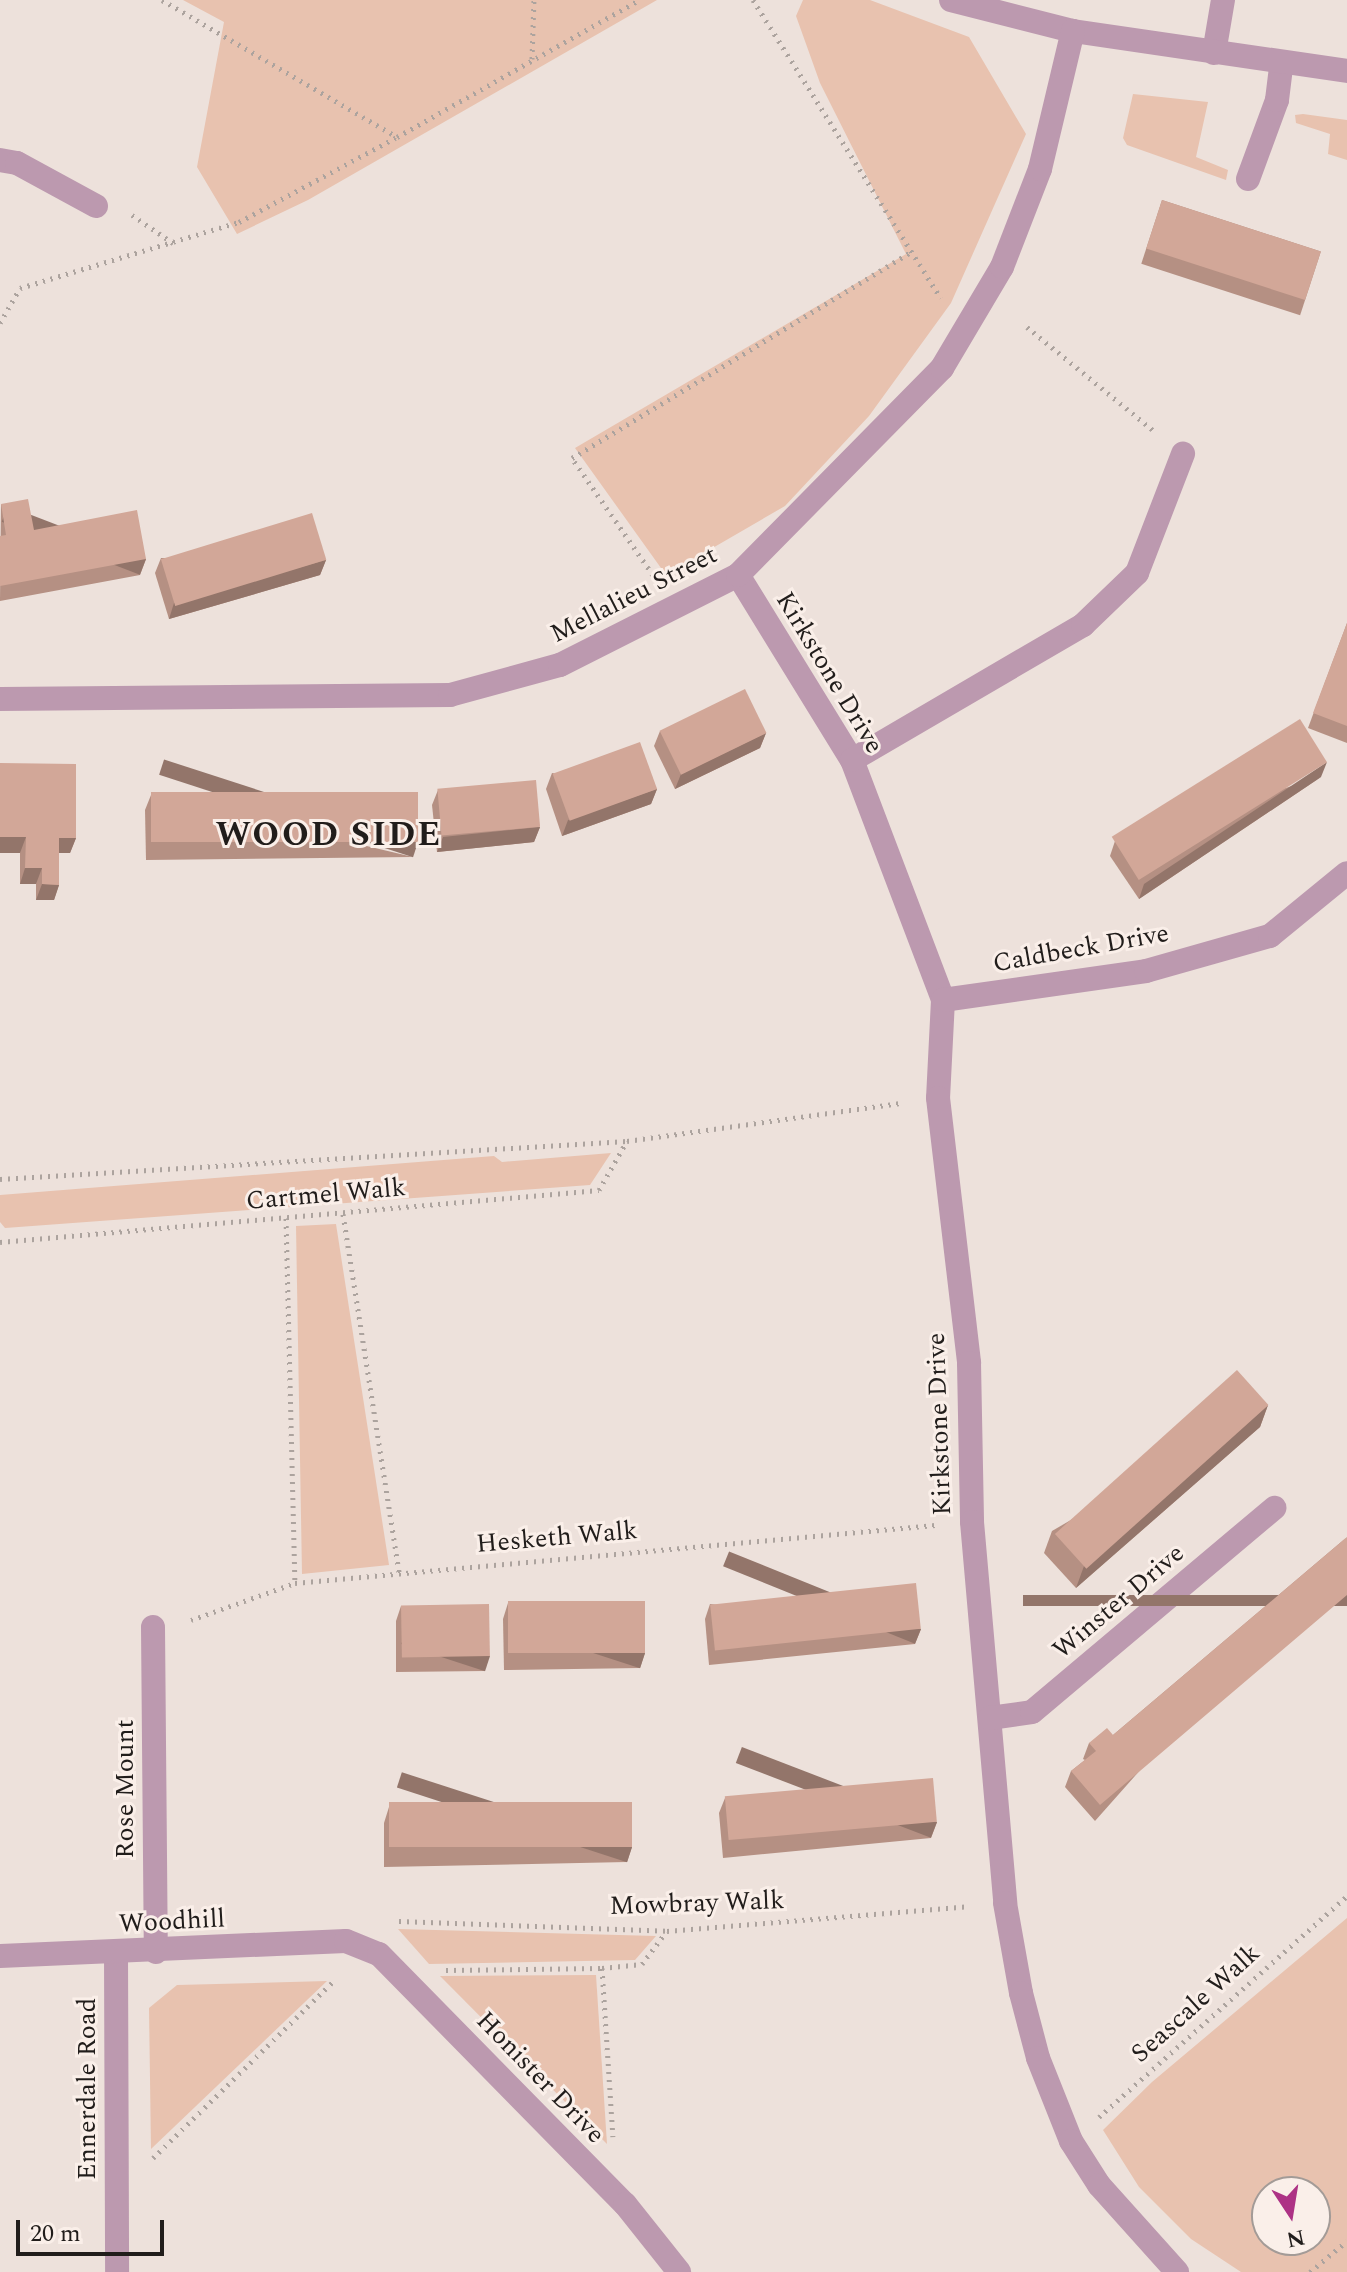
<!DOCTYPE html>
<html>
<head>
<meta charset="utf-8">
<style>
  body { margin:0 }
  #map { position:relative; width:1347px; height:2272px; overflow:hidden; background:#ede1db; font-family:Spectral,serif }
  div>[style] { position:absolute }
  .green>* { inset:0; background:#e8c2af }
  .path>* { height:5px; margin-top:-2.5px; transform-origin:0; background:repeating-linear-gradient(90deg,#aca39e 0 2px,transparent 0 8px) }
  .lane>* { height:24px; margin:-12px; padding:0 12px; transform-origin:12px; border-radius:12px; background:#bc99af }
  .street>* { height:24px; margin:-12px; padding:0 12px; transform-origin:12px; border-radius:12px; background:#bc99af }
  .wall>* { inset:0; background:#b59083; transform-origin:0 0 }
  .shaded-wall>* { inset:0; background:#93756a; transform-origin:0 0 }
  .building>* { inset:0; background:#d2a798; transform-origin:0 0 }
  span { translate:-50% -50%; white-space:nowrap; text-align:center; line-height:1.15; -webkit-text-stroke:6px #faefe9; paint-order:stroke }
  .street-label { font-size:26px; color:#211d1b }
  .district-label { font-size:34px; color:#211d1b; font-weight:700; letter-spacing:2px }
  .north { position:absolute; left:1251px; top:2176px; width:80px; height:80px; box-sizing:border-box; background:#faefe9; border:2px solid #a39b97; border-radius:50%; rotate:168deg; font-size:22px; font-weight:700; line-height:32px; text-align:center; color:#211d1b }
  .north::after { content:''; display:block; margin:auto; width:28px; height:36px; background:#ad3285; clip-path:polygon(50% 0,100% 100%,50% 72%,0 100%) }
  .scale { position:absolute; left:16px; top:2220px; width:148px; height:36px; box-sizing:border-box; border:4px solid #211d1b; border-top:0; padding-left:10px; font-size:24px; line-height:28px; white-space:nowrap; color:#211d1b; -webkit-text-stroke:6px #faefe9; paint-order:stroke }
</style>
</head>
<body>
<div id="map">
  <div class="green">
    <div style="clip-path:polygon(183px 0,657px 0,308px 200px,237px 234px,197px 167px,224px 22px)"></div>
    <div style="clip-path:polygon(803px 0,870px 0,969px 37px,1026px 134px,951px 303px,869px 416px,785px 506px,666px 575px,575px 448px,906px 254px,820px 83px,796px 16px)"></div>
    <div style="clip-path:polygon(1133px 94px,1208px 102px,1196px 157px,1228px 170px,1226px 180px,1127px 145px,1123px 138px)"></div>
    <div style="clip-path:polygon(1303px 114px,1347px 120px,1347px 160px,1328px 154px,1330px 134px,1296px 123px,1295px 115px)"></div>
    <div style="clip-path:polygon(611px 1153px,590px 1185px,5px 1228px,0 1222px,0 1195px,494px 1156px,502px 1162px)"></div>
    <div style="clip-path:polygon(336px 1224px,389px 1565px,302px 1574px,296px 1226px)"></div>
    <div style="clip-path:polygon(evenodd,1347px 1918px,1347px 2272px,1241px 2272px,1191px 2239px,1139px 2187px,1103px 2130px,1152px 2082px,1347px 1918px,1267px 2192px,1315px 2192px,1315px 2240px,1267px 2240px,1267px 2192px)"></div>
    <div style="clip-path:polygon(398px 1929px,656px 1936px,635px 1960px,429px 1964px)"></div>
    <div style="clip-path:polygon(596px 1975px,607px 2144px,440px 1976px)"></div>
    <div style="clip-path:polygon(327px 1981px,151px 2149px,149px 2008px,177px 1985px)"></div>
  </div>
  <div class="path">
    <div style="left:162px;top:0;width:272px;rotate:30.2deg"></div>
    <div style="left:397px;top:137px;width:278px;rotate:-29.5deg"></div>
    <div style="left:753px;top:0;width:352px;rotate:57.8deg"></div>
    <div style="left:532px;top:59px;width:59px;rotate:-88.1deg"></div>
    <div style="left:132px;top:215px;width:50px;rotate:34.3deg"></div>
    <div style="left:0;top:323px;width:40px;rotate:-60.3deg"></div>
    <div style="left:20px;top:288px;width:229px;rotate:-16.8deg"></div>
    <div style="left:239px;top:222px;width:179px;rotate:-28.3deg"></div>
    <div style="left:1027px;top:327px;width:164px;rotate:39.3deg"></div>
    <div style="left:653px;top:575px;width:142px;rotate:-124.7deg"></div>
    <div style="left:572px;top:458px;width:397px;rotate:-31.3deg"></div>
    <div style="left:0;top:1179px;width:628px;rotate:-3.47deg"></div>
    <div style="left:627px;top:1141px;width:278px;rotate:-7.9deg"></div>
    <div style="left:343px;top:1214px;width:363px;rotate:81.1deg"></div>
    <div style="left:286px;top:1218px;width:365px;rotate:88.6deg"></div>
    <div style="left:0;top:1242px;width:601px;rotate:-4.96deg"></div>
    <div style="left:599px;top:1190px;width:56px;rotate:-60.3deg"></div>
    <div style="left:191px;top:1620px;width:110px;rotate:-19.6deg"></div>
    <div style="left:295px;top:1583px;width:643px;rotate:-5.18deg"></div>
    <div style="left:399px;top:1921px;width:268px;rotate:2.1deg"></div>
    <div style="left:667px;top:1931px;width:302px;rotate:-4.7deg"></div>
    <div style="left:602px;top:1968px;width:40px;rotate:-5.7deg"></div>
    <div style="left:642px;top:1964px;width:40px;rotate:-53deg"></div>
    <div style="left:446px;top:1970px;width:156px;rotate:-0.7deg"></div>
    <div style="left:602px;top:1968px;width:169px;rotate:86.3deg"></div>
    <div style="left:1099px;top:2117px;width:332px;rotate:-41.7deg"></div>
    <div style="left:153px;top:2158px;width:255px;rotate:-44.4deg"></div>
    <div style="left:1310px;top:2272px;width:48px;rotate:-40deg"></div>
  </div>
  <div class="lane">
    <div style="left:1214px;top:53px;width:54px;rotate:-80.4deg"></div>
    <div style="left:1248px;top:179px;width:84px;rotate:-69.8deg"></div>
    <div style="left:1277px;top:100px;width:38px;rotate:-83deg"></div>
  </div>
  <div class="street">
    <div style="left:951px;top:0;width:126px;rotate:14.3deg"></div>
    <div style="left:1073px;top:31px;width:277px;rotate:8.3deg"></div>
    <div style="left:0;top:160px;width:17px;rotate:10deg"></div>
    <div style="left:17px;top:163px;width:90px;rotate:28.6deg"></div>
    <div style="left:738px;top:575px;width:217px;rotate:58.4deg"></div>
    <div style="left:852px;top:760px;width:257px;rotate:69.2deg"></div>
    <div style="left:943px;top:1000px;width:98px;rotate:92.9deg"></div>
    <div style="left:938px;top:1098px;width:267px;rotate:83.3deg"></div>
    <div style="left:969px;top:1363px;width:159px;rotate:88.9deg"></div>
    <div style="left:972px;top:1522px;width:382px;rotate:85deg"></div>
    <div style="left:1005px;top:1903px;width:91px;rotate:79.9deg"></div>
    <div style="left:1021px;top:1993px;width:67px;rotate:75.3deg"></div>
    <div style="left:1038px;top:2058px;width:89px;rotate:68.3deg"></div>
    <div style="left:1071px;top:2141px;width:52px;rotate:57.5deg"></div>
    <div style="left:1099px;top:2185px;width:117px;rotate:48.1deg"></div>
    <div style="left:0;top:699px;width:450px;rotate:-0.5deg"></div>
    <div style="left:450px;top:695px;width:114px;rotate:-15.3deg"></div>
    <div style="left:560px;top:665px;width:199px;rotate:-26.8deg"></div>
    <div style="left:738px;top:575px;width:291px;rotate:-45.4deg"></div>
    <div style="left:942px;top:368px;width:117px;rotate:-59.3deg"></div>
    <div style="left:1002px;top:267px;width:105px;rotate:-68.8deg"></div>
    <div style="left:1040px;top:169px;width:142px;rotate:-76.6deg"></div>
    <div style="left:852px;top:760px;width:268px;rotate:-30.3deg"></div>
    <div style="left:1083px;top:625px;width:75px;rotate:-43.9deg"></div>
    <div style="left:1137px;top:573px;width:128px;rotate:-68.9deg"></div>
    <div style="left:943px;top:1000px;width:205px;rotate:-8.1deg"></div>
    <div style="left:1146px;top:971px;width:129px;rotate:-15.8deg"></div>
    <div style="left:1270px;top:936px;width:99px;rotate:-39.3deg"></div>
    <div style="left:153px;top:1627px;width:325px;rotate:89.5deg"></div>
    <div style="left:990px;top:1718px;width:42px;rotate:-8.1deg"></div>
    <div style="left:1032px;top:1712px;width:317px;rotate:-40.1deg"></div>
    <div style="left:116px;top:1953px;width:319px;rotate:89.8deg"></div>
    <div style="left:0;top:1956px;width:346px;rotate:-2.5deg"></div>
    <div style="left:346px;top:1941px;width:35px;rotate:22deg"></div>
    <div style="left:379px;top:1954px;width:351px;rotate:45.5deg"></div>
    <div style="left:625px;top:2204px;width:87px;rotate:51.5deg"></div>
  </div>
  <div class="wall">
    <div style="left:1162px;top:200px;width:167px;height:67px;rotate:18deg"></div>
    <div style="clip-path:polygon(1px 504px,34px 530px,146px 559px,140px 575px,0 601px)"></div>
    <div style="clip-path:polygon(161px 558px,326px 560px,320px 575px,169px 619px,155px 573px)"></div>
    <div style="clip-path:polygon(1347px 623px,1347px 743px,1308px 728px)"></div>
    <div style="clip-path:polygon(660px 731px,766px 733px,760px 748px,675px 789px,654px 746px)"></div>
    <div style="clip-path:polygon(0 763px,76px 838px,70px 853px,59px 853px,59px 885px,54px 900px,36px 900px,36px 884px,20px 884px,20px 853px)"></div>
    <div style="clip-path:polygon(552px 773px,657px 789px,651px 804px,562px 836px,546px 789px)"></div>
    <div style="clip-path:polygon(1321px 777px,1139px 899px,1110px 856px,1115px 841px)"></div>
    <div style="clip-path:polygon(438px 790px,540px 827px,534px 842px,437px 852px,432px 805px)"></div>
    <div style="clip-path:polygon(151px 795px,413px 857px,146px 860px,145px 810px)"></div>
    <div style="clip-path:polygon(1268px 1405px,1260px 1427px,1076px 1588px,1044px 1553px,1052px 1531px)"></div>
    <div style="clip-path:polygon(1347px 1537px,1095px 1821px,1065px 1787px,1071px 1771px,1085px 1760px,1083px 1759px,1089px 1743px,1113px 1735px)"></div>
    <div style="clip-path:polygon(508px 1603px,645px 1653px,640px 1668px,504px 1670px,503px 1619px)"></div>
    <div style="clip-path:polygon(710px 1604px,921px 1629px,915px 1644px,709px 1665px,705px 1619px)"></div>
    <div style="clip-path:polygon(401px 1606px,485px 1671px,396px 1672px,396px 1621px)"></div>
    <div style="clip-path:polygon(725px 1798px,937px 1822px,931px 1838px,723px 1858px,719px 1813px)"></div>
    <div style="clip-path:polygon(389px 1807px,632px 1847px,627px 1862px,384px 1867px,384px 1823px)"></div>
  </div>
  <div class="shaded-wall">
    <div style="left:146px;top:559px;width:17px;height:148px;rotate:111deg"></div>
    <div style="clip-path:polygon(326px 560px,320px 575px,169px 619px,174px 603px)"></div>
    <div style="clip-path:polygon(766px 733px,760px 748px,675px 789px,681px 774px)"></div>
    <div style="clip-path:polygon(1327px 762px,1321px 777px,1139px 899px,1144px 884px)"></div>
    <div style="clip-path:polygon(657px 789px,651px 804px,562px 836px,568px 820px)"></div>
    <div style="clip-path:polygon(540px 827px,534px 842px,437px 852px,443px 837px)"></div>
    <div style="clip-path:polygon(0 837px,26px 837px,20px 853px,0 853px)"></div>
    <div style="clip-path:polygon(59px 838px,76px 838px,70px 853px,54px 853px)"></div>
    <div style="left:418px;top:842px;width:16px;height:267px;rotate:108deg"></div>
    <div style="clip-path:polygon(25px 868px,42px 868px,36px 884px,20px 884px)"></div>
    <div style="clip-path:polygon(42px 884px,59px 885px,54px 900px,36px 900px)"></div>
    <div style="clip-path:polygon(1268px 1405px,1260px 1427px,1076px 1588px,1084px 1566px)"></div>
    <div style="left:1347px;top:1595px;width:11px;height:324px;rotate:90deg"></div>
    <div style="left:921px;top:1629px;width:16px;height:207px;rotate:112deg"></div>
    <div style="left:645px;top:1653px;width:16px;height:136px;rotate:108deg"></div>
    <div style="left:490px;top:1656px;width:16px;height:88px;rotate:108deg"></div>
    <div style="left:937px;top:1822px;width:17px;height:209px;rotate:111deg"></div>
    <div style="left:632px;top:1847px;width:16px;height:242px;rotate:108deg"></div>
  </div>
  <div class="building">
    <div style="left:1162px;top:200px;width:167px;height:51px;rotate:18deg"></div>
    <div style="clip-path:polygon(28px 499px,34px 530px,137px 510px,146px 559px,0 586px,0 536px,6px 535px,1px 504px)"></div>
    <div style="left:312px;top:513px;width:49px;height:158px;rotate:73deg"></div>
    <div style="clip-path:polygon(1347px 623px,1347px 726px,1313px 713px)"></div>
    <div style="left:745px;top:689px;width:49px;height:95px;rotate:64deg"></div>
    <div style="left:1300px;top:719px;width:51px;height:222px;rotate:58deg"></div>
    <div style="left:640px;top:742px;width:50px;height:93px;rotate:70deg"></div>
    <div style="clip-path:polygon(0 763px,76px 764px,76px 838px,59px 838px,59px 885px,42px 884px,42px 868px,25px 868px,26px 837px,0 837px)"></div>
    <div style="left:536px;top:780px;width:47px;height:99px;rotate:85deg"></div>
    <div style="left:418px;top:792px;width:50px;height:267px;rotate:90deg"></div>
    <div style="left:1237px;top:1370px;width:47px;height:245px;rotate:48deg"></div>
    <div style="clip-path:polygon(1347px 1537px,1347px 1595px,1100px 1805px,1071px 1771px,1096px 1751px,1089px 1743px,1107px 1728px,1113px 1735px)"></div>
    <div style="left:916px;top:1583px;width:46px;height:207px;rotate:84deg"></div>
    <div style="left:645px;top:1601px;width:52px;height:137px;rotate:90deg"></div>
    <div style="left:489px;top:1604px;width:52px;height:88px;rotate:89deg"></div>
    <div style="left:933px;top:1778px;width:44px;height:209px;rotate:85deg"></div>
    <div style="left:632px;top:1802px;width:45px;height:243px;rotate:90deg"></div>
  </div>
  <div class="street-label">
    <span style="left:634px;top:595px;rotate:-27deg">Mellalieu Street</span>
    <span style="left:829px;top:673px;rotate:59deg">Kirkstone Drive</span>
    <span style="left:1081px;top:949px;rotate:-10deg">Caldbeck Drive</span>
    <span style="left:326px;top:1195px;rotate:-5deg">Cartmel Walk</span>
    <span style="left:940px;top:1424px;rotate:-92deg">Kirkstone Drive</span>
    <span style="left:557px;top:1538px;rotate:-5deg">Hesketh Walk</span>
    <span style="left:1119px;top:1602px;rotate:-40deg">Winster Drive</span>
    <span style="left:126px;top:1789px;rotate:-90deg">Rose Mount</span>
    <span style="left:697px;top:1904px;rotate:-2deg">Mowbray Walk</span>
    <span style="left:172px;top:1922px;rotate:-3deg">Woodhill</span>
    <span style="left:1196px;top:2004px;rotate:-42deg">Seascale Walk</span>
    <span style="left:540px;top:2078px;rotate:46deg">Honister Drive</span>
    <span style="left:88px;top:2089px;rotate:-90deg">Ennerdale Road</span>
  </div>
  <div class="district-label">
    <span style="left:329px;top:836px">WOOD SIDE</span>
  </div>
  <div class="north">N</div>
  <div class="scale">20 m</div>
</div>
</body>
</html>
